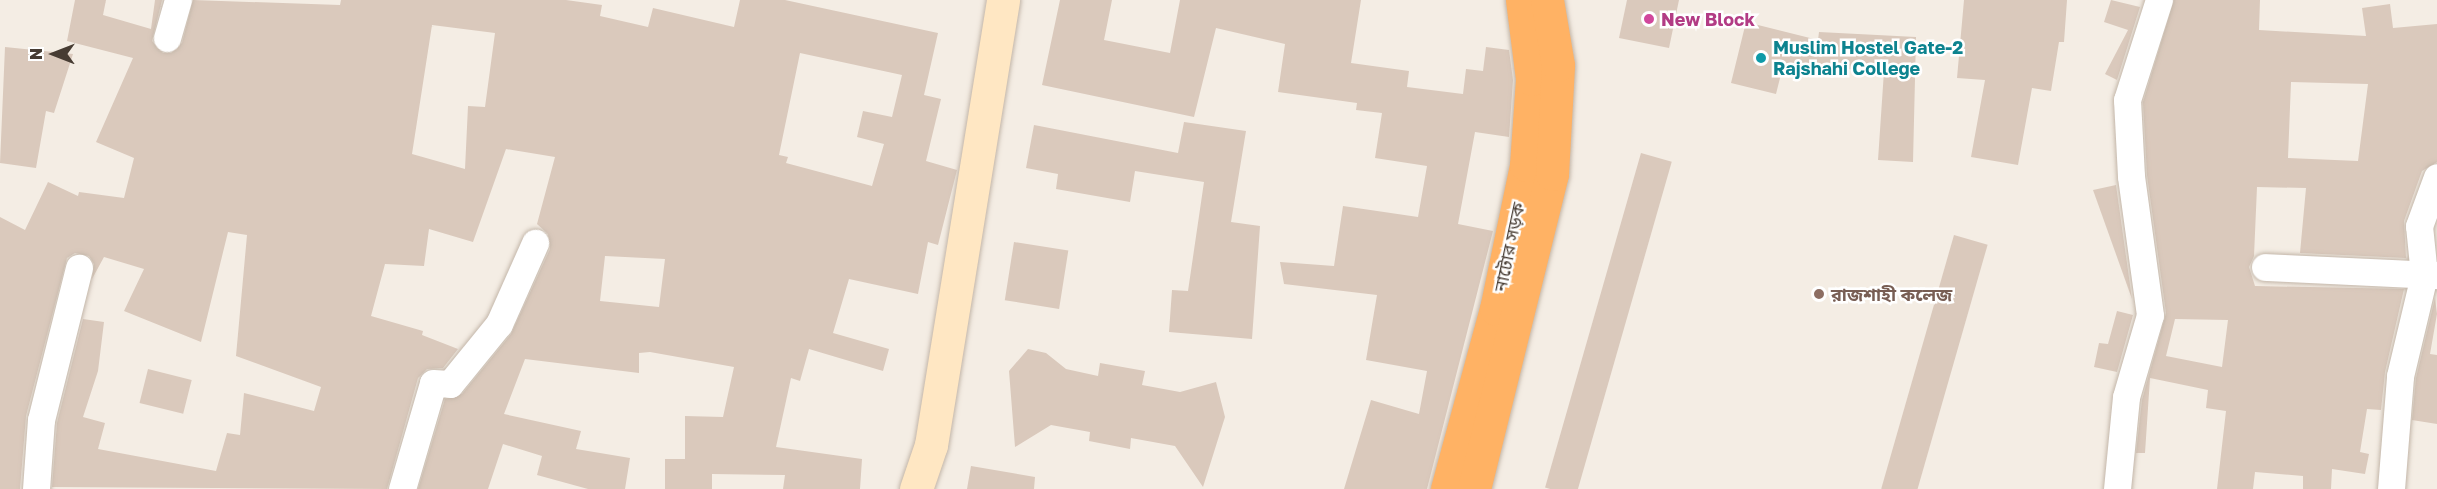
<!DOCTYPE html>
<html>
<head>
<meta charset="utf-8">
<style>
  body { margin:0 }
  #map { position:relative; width:2437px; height:489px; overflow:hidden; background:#f4ede4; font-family:"Golos Text","Noto Sans Bengali",sans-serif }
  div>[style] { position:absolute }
  .building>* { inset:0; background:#dac9bc; transform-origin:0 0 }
  .roads { filter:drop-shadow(0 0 2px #c3b6a9) drop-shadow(0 0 2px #c3b6a9) }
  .street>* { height:27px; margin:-13.5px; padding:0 13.5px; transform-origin:13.5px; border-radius:13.5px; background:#fff }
  .secondary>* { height:33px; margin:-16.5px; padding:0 16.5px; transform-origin:16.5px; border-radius:16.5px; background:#ffe7c3 }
  .highway>* { height:33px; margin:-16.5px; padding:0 16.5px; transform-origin:16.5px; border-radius:16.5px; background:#ffb264 }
  .dots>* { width:16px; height:16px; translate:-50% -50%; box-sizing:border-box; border:3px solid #fff; border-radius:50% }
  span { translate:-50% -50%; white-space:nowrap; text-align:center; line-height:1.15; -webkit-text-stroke:5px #fff; paint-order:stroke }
  .hotel-label { font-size:18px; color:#b23c85; font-weight:700 }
  .left { translate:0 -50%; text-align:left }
  .culture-label { font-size:18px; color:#0d838f; font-weight:700 }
  .street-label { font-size:18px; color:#473c33 }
  .education-label { font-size:18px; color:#785e54; font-weight:700 }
  .north { position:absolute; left:24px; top:24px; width:60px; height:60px; -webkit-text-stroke:4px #fff; paint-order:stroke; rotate:270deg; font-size:16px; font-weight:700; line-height:24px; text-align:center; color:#473c33 }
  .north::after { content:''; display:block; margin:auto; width:21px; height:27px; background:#473c33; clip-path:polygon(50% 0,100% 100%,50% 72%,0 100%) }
</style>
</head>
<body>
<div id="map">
  <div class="building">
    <div style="clip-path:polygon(evenodd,75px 0,106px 0,103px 15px,151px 29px,155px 0,162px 0,152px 41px,163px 53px,171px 53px,182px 43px,193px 0,340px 5px,341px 0,566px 0,602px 5px,600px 16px,648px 27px,653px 8px,734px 27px,740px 0,785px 0,938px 33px,924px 95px,941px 99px,926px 161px,957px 170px,938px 245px,928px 242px,918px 294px,849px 279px,833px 333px,889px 349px,883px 371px,809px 349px,800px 381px,791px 378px,776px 447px,862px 459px,860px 489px,783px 489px,785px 475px,712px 474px,712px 489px,665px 489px,665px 459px,685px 459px,685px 416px,723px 417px,734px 367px,650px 352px,639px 353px,639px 373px,525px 359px,504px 414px,581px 431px,576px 449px,630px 458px,625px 489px,588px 489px,537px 475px,542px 456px,503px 444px,488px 489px,418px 489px,445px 399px,462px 394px,511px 334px,550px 249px,548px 234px,537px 224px,555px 157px,506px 149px,473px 242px,429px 229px,424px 266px,385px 264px,371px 316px,423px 331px,422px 335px,458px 349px,443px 368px,427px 369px,418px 378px,387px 489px,52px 487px,57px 423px,83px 319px,104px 322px,98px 371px,83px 417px,105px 423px,98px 449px,216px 471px,227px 433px,240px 435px,244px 393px,314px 411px,321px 387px,236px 356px,247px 235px,228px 232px,201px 342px,124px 311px,144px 269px,104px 257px,92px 279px,94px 264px,89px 256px,75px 253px,67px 258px,26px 416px,20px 489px,0 489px,0 217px,25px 230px,48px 182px,78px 196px,79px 192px,124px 198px,134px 158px,96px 142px,133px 58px,67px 41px,75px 0,432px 25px,495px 33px,485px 107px,468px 106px,465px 169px,412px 154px,432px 25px,75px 0,800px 53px,902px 75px,892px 117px,863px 111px,857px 137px,884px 144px,872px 186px,786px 163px,788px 157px,779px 155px,800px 53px,75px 0,605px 256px,665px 259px,659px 307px,600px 301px,605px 256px)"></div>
    <div style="clip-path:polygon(1060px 0,1112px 0,1104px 40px,1170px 53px,1180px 0,1361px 0,1351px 63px,1409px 71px,1407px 87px,1463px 94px,1466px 69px,1483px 71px,1486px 47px,1509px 50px,1513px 80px,1509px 137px,1475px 132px,1458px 224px,1493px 231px,1427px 489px,1344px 489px,1371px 400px,1419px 414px,1427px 371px,1366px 360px,1377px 295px,1284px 284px,1280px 262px,1334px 266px,1343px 206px,1418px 217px,1427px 166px,1375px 158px,1382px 113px,1356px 110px,1357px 103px,1278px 92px,1285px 44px,1216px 28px,1194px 117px,1042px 85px)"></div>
    <div style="clip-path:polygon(1627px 0,1679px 0,1669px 48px,1619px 38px)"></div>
    <div style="clip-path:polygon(1964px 0,2067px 0,2064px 42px,2059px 42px,2051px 91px,2032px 88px,2018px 165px,1971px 157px,1985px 80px,1957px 78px)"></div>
    <div style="clip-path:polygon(2111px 0,2140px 7px,2117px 80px,2105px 74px,2128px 30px,2104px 22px)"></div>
    <div style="clip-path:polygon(evenodd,2174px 0,2260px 0,2259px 30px,2366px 36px,2362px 8px,2390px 4px,2393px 28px,2437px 24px,2437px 162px,2422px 171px,2404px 221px,2406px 258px,2300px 253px,2306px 188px,2257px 187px,2254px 256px,2249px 267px,2255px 286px,2404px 289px,2385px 372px,2381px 410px,2367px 409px,2360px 452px,2369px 454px,2365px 474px,2332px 469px,2331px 489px,2303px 489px,2303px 476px,2255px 472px,2253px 489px,2217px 489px,2226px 411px,2206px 408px,2208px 390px,2150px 378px,2145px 453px,2136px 453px,2142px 400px,2166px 313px,2147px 175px,2143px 102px,2174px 0,2291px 82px,2368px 84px,2358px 161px,2288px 158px,2291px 82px,2174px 0,2175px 319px,2228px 320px,2222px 367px,2166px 356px,2175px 319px)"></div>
    <div style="clip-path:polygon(1746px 22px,1818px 40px,1819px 32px,1916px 37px,1913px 162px,1878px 160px,1884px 71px,1783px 66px,1776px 94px,1731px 83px)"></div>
    <div style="clip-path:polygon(5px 47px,73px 54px,54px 113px,46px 111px,36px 168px,0 163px)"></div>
    <div style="clip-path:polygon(1184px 122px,1246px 131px,1231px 222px,1260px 226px,1252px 339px,1169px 332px,1172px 290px,1188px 291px,1204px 182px,1135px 171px,1130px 202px,1056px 189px,1058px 174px,1026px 168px,1034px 125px,1178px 153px)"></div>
    <div style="left:1641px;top:153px;width:32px;height:348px;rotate:16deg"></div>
    <div style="clip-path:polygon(2116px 185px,2132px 299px,2093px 190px)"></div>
    <div style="left:1954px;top:235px;width:35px;height:264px;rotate:16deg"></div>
    <div style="left:1014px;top:242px;width:55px;height:59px;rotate:9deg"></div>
    <div style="clip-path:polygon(2435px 298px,2437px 314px,2430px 354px,2437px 355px,2437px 424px,2412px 420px,2416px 378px)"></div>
    <div style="clip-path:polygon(2117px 311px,2133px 315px,2117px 372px,2094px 367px,2099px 343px,2108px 344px)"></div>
    <div style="clip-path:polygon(1028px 349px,1046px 353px,1066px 369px,1098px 376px,1100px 363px,1145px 371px,1142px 385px,1180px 392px,1216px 382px,1225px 417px,1203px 487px,1175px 446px,1131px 438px,1130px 449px,1089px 441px,1090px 432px,1051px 425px,1015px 447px,1009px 371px)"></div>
    <div style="left:148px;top:369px;width:45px;height:35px;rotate:14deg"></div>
    <div style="clip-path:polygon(971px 466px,1035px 477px,1034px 489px,967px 489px)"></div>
  </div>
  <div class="roads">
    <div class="street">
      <div style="left:167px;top:38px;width:40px;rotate:-74deg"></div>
      <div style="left:2265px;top:267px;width:172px;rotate:2.7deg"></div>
      <div style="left:36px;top:489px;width:69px;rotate:-85.9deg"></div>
      <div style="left:41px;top:420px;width:157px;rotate:-76deg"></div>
      <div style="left:402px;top:489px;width:110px;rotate:-73.7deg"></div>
      <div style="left:433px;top:383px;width:17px;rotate:3deg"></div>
      <div style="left:450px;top:384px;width:77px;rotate:-50.8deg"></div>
      <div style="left:499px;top:324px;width:89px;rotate:-66deg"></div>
      <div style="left:2117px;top:489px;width:92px;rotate:-84.4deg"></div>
      <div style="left:2126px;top:397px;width:85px;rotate:-73.7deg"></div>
      <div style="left:2150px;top:315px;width:140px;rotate:-97.8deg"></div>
      <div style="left:2131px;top:176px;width:76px;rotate:-93deg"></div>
      <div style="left:2127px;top:100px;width:105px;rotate:-72.3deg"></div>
      <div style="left:2391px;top:489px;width:113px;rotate:-85.4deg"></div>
      <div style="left:2400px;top:376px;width:104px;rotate:-76.6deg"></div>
      <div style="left:2424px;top:275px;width:49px;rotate:-95.8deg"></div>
      <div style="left:2419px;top:226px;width:52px;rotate:-69.8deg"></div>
    </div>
    <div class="secondary">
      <div style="left:916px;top:489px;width:46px;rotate:-71.2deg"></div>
      <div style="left:931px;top:445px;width:451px;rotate:-80.8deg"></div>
    </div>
    <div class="highway">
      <div style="left:1447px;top:489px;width:187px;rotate:-74.8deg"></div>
      <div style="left:1496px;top:309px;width:147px;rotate:-78.2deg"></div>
      <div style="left:1526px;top:165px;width:86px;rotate:-86deg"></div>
      <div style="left:1532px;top:79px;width:80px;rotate:-97.2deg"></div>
      <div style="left:1474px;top:489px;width:325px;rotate:-76.1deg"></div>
      <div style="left:1552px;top:174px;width:109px;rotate:-86.8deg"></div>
      <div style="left:1558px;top:65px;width:66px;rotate:-99.6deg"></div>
    </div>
  </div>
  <div class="dots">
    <div style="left:1649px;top:19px;background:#d1479c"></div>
    <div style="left:1761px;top:58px;background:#0f9aa8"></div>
    <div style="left:1819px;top:294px;background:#8d6e63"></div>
  </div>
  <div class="hotel-label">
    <span class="left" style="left:1661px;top:19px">New Block</span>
  </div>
  <div class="culture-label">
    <span class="left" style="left:1773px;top:58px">Muslim Hostel Gate-2<br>Rajshahi College</span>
  </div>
  <div class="street-label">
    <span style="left:1509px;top:247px;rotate:-78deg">নাটোর সড়ক</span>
  </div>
  <div class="education-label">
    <span class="left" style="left:1831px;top:294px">রাজশাহী কলেজ</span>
  </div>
  <div class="north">N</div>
</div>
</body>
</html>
